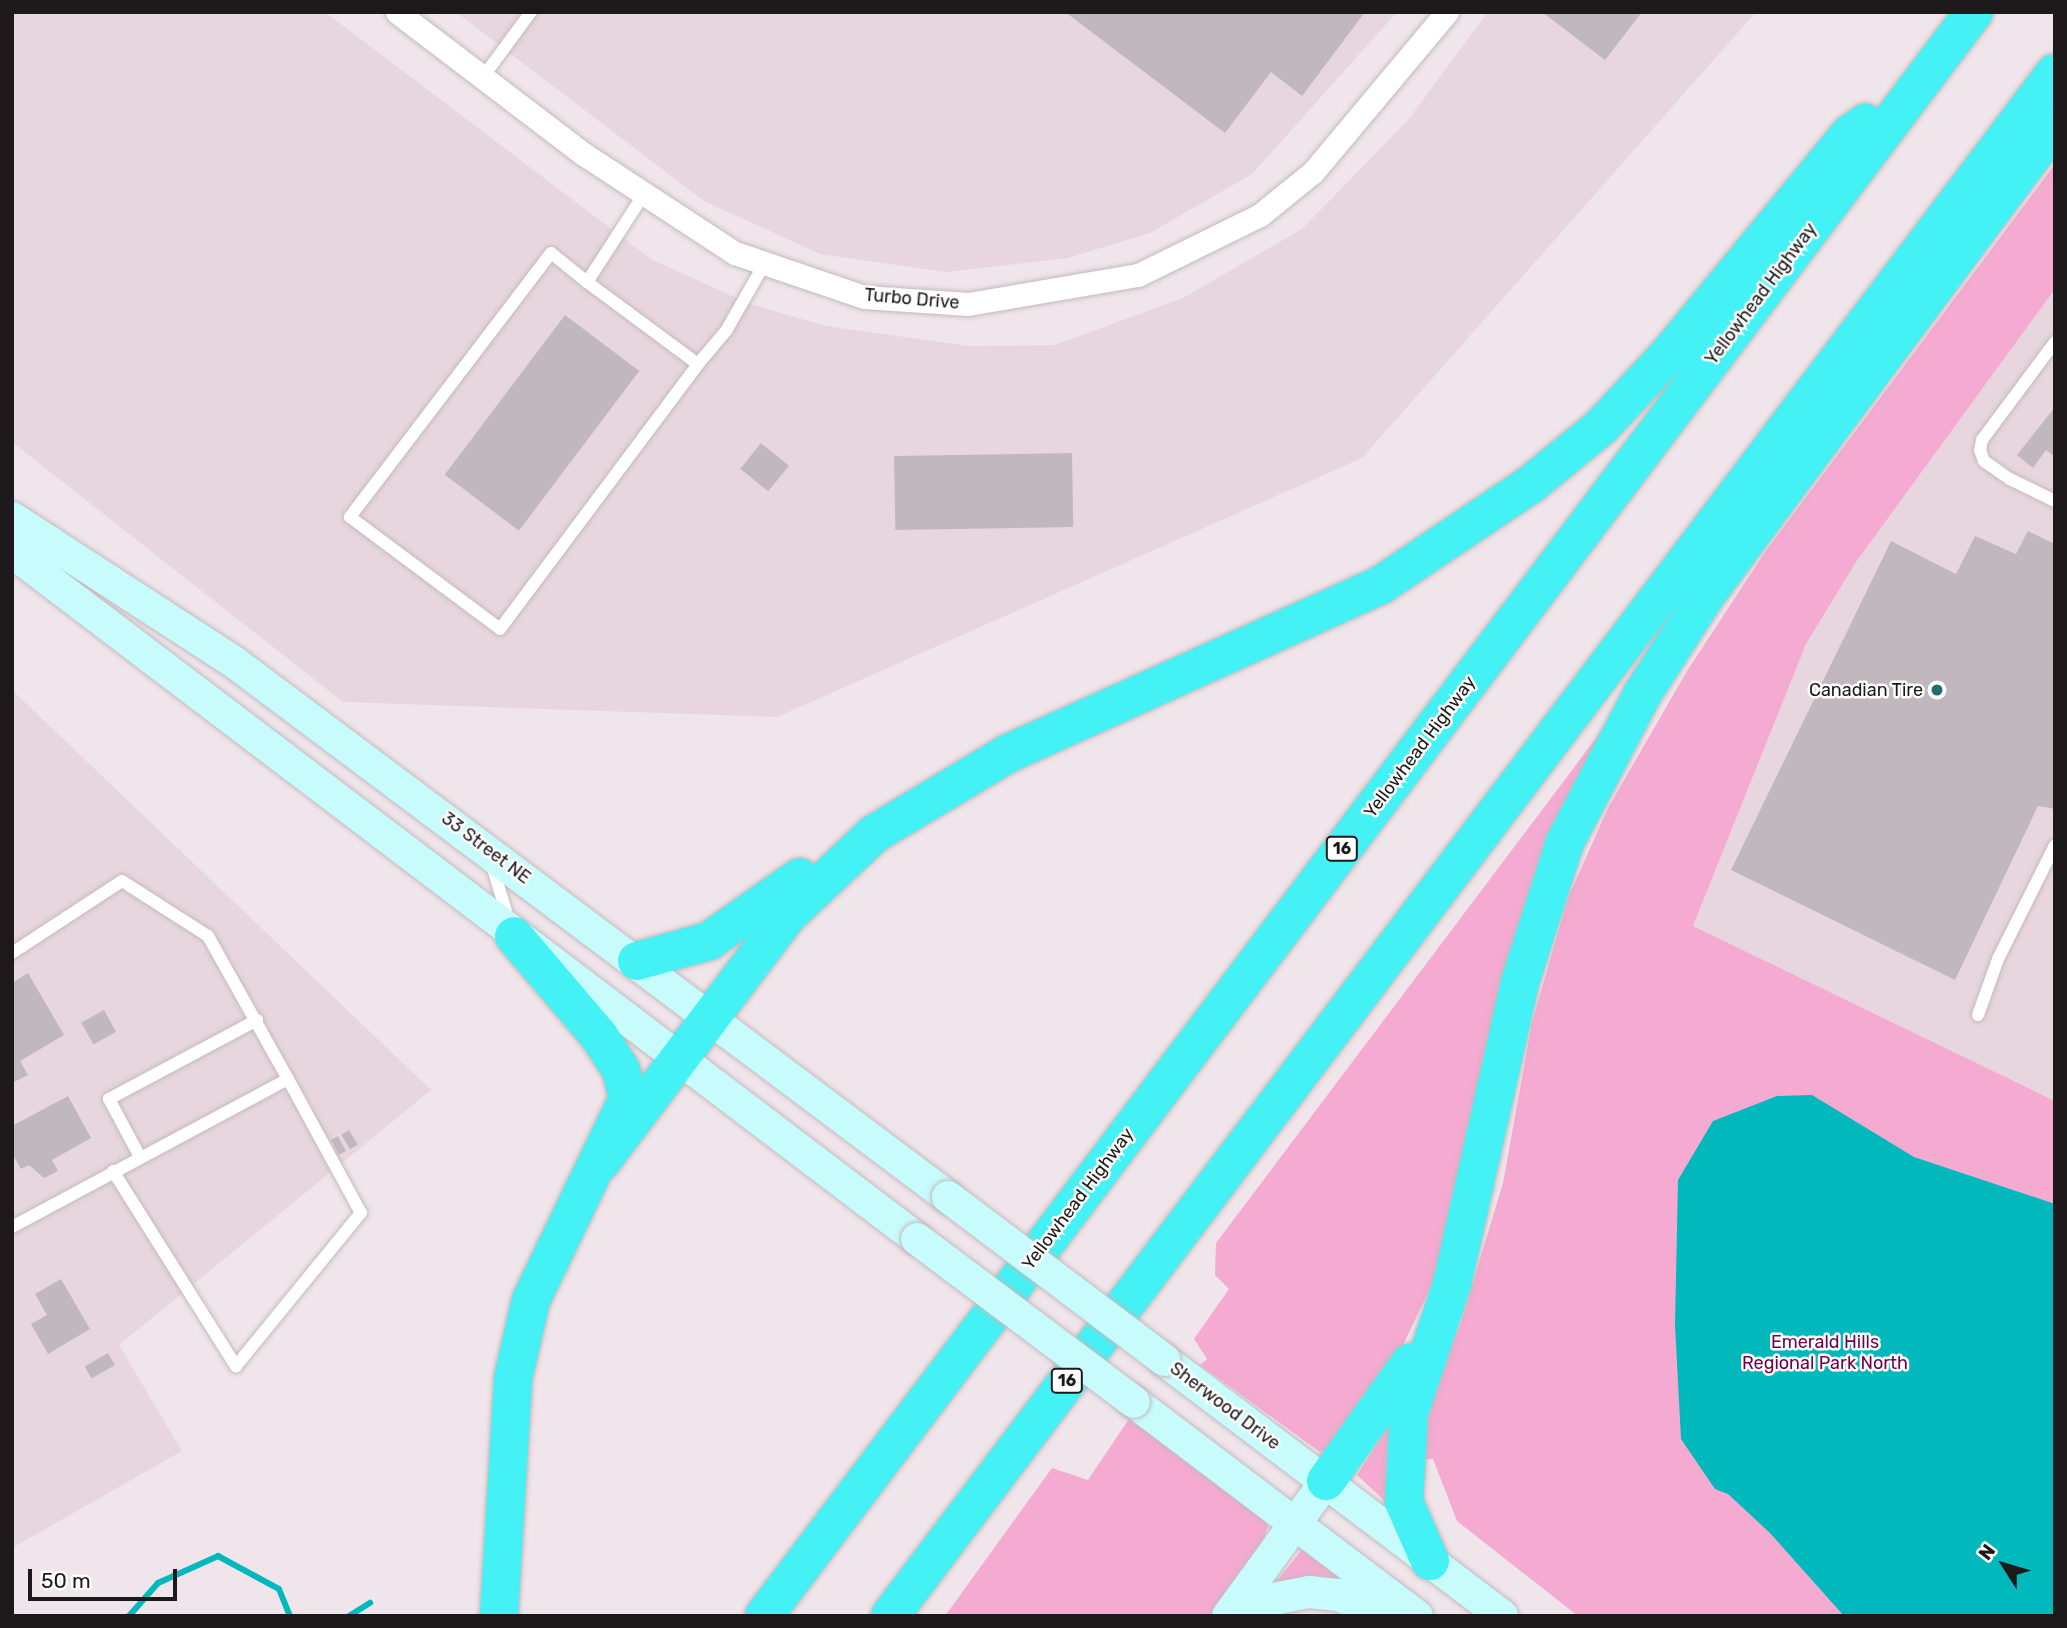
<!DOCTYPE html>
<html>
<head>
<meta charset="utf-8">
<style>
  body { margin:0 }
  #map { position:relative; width:2067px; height:1628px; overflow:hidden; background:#efe5ea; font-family:Rubik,sans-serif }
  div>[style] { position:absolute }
  .built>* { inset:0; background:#e8d6df }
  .green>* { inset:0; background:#f4aad1 }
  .water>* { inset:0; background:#01b9bd }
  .stream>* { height:6px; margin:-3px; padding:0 3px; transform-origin:3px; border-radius:3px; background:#01b9bd }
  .building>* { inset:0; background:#c1b8bd; transform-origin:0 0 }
  .roads { filter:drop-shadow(0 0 2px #c3babe) drop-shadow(0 0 2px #c3babe) }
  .lane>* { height:12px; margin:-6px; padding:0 6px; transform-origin:6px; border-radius:6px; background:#fff }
  .street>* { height:23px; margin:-11.5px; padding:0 11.5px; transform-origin:11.5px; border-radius:11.5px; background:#fff }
  .secondary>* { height:32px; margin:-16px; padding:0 16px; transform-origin:16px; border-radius:16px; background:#c7fbfc }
  .highway>* { height:38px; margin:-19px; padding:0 19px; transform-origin:19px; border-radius:19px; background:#44f1f5 }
  .bridges { filter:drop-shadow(0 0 2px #c3babe) drop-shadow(0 0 2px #c3babe) }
  .secondary-bridge>* { height:32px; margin:-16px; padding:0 16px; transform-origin:16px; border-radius:16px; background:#c7fbfc }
  .dots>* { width:19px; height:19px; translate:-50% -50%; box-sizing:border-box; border:4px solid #fff; border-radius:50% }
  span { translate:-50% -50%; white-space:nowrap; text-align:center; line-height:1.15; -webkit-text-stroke:5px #fff; paint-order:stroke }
  .shield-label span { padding:2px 5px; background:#fff; border:2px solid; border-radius:5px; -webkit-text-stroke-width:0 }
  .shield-label { font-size:16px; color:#1d191b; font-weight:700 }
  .street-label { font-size:18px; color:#1d191b }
  .poi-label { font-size:18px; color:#1d191b }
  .right { translate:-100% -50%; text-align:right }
  .park-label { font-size:18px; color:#6c004b }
  .frame { position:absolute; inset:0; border:14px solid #1d191b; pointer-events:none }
  .north { position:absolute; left:1969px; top:1530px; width:70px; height:70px; -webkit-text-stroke:5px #fff; paint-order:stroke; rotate:307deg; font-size:19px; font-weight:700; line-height:28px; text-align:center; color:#1d191b }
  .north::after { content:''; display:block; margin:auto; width:24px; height:32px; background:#1d191b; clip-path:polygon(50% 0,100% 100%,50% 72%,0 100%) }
  .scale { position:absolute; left:28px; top:1569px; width:149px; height:32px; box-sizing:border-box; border:4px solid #1d191b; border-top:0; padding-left:9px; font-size:21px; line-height:24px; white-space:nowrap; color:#1d191b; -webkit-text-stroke:5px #fff; paint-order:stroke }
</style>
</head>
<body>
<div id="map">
  <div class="built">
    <div style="clip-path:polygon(12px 12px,325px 12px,651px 259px,750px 304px,826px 326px,969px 346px,1055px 345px,1183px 298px,1302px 229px,1408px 120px,1488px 12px,1756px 12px,1362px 458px,777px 717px,343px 702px,12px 442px)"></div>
    <div style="clip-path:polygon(456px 12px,1397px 12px,1252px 174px,1150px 233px,1068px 258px,946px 272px,820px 254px,704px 201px)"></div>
    <div style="clip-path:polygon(2055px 289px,2055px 1101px,1693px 926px,1806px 644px,1856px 562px)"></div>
    <div style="clip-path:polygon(12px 690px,431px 1090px,119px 1345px,182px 1451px,12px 1548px)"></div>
  </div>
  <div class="green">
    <div style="clip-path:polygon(2055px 164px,2055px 289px,1856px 562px,1806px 644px,1693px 926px,2055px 1101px,2055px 1616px,1578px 1616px,1457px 1521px,1433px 1459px,1418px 1460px,1431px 1390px,1460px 1325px,1503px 1183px,1532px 1022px,1568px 898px,1608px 808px,1687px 671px,1765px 552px)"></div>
    <div style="clip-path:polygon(1661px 652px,1627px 710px,1436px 1276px,1382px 1389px,1332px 1448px,1320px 1452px,1200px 1365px,1207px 1359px,1194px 1339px,1229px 1289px,1215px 1275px,1216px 1243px)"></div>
    <div style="clip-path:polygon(1402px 1405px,1387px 1503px,1357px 1475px)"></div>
    <div style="clip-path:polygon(1129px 1419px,1265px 1516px,1268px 1527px,1259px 1551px,1210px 1616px,945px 1616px,1052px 1468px,1088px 1480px)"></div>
    <div style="clip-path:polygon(1304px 1547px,1377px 1602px,1275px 1583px)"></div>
  </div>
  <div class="water">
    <div style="clip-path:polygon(1812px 1095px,1914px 1157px,2055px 1204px,2055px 1616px,1844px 1616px,1770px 1533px,1728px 1494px,1715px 1489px,1681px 1439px,1675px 1325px,1678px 1180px,1713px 1121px,1777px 1096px)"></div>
  </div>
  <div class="stream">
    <div style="left:129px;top:1616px;width:44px;rotate:-48.7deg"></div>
    <div style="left:158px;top:1583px;width:66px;rotate:-24.2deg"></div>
    <div style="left:218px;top:1556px;width:69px;rotate:28.4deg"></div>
    <div style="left:279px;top:1589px;width:29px;rotate:68deg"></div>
    <div style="left:349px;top:1616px;width:25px;rotate:-32deg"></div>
  </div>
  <div class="building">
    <div style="clip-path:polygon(1065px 12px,1365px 12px,1302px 96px,1271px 72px,1225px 133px)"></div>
    <div style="clip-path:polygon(1542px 12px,1642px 12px,1605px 60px)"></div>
    <div style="left:565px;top:315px;width:93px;height:200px;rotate:37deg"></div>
    <div style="clip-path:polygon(2055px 407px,2055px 457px,2046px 450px,2033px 468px,2017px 455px)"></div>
    <div style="left:761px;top:443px;width:36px;height:33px;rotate:39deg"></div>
    <div style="left:1072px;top:453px;width:74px;height:178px;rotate:89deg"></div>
    <div style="clip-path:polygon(2028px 531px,2055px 544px,2055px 809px,2038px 806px,1955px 980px,1731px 870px,1891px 541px,1956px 574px,1975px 536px,2016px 554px)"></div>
    <div style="clip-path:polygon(28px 973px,64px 1035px,20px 1061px,28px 1075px,12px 1083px,12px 983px)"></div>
    <div style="left:104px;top:1010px;width:25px;height:26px;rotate:61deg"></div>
    <div style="clip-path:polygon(68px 1096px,91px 1138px,52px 1160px,58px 1171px,44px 1178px,29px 1165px,21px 1169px,12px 1153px,12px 1126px)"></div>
    <div style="left:349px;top:1130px;width:17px;height:9px;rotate:59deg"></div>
    <div style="left:338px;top:1136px;width:17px;height:8px;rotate:62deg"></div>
    <div style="clip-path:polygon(61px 1279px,90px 1329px,48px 1354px,31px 1324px,47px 1315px,35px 1294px)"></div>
    <div style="left:108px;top:1353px;width:14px;height:27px;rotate:60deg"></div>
  </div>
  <div class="roads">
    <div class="lane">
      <div style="left:483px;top:77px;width:81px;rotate:-53.6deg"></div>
      <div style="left:644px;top:194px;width:105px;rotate:122.9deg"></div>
      <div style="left:587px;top:282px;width:138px;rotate:36.5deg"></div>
      <div style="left:698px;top:364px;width:43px;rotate:-49.7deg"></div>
      <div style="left:726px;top:331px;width:78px;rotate:-60.2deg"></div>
      <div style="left:587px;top:282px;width:46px;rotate:-141.1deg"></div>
      <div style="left:551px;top:253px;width:332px;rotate:127.3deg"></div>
      <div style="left:350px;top:517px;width:187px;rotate:36.7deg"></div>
      <div style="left:500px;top:629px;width:331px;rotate:-53.2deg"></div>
      <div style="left:2055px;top:342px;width:122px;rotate:126.7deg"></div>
      <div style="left:1982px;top:440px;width:10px;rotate:101deg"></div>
      <div style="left:1980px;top:450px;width:12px;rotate:70deg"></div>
      <div style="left:1984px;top:461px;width:32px;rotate:35deg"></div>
      <div style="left:2010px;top:479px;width:50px;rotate:26.1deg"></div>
      <div style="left:491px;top:862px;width:62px;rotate:73deg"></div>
      <div style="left:12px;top:953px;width:131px;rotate:-33.2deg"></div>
      <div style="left:122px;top:881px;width:102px;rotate:32.6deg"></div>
      <div style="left:208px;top:936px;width:164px;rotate:60.8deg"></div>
      <div style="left:288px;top:1079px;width:313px;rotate:151.8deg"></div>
      <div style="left:1978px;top:1015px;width:59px;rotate:-70.3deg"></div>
      <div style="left:1998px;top:959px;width:127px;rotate:-63.4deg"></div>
      <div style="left:140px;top:1157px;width:66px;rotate:-118.1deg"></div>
      <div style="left:109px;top:1099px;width:168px;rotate:-28.1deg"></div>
      <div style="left:113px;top:1171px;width:231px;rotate:57.8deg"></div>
      <div style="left:236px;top:1366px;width:198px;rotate:-50.8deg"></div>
      <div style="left:361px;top:1213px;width:153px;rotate:-118.6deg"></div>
    </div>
    <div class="street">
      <div style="left:397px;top:12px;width:236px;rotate:37.3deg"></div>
      <div style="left:585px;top:155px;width:179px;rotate:33.2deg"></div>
      <div style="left:735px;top:253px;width:136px;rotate:18.8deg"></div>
      <div style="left:864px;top:297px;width:104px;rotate:3.9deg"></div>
      <div style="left:968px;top:304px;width:172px;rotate:-9.7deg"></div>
      <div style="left:1138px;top:275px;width:136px;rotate:-26.2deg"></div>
      <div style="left:1260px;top:215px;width:68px;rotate:-39.1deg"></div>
      <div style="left:1313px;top:172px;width:209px;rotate:-50.1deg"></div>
    </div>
    <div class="secondary">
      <div style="left:12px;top:518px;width:265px;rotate:33deg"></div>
      <div style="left:234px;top:662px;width:892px;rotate:36.84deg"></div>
      <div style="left:12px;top:552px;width:1136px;rotate:37.2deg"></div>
      <div style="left:1164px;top:1360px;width:424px;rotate:37.1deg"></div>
      <div style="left:1134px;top:1402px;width:355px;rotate:37.1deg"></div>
      <div style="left:1228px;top:1616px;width:167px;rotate:-54deg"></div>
      <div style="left:1247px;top:1616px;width:36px;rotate:-30deg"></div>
      <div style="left:1278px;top:1598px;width:32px;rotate:-11deg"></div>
      <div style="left:1309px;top:1592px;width:29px;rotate:6deg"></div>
      <div style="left:1338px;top:1595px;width:51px;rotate:24.1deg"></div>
    </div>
    <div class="highway">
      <div style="left:637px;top:961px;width:75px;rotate:-15.5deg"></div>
      <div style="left:709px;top:941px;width:111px;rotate:-35.1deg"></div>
      <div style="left:601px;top:1162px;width:310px;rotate:-52.9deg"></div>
      <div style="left:788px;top:915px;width:118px;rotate:-43.3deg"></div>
      <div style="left:874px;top:834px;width:157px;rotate:-31deg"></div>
      <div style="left:1009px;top:753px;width:408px;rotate:-24.3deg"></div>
      <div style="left:1381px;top:585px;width:179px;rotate:-33.9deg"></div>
      <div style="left:1530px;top:485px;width:93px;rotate:-39.3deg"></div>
      <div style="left:1602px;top:426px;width:98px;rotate:-47.1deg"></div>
      <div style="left:1669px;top:354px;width:285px;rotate:-50.6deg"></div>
      <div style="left:1850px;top:134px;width:19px;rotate:-36deg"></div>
      <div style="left:1326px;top:1481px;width:145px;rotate:-54.6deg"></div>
      <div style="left:1430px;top:1561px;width:64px;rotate:-113.8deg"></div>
      <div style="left:1404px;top:1502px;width:89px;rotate:-86.8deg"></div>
      <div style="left:1409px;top:1413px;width:136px;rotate:-71.6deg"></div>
      <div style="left:1452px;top:1284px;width:310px;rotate:-77.3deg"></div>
      <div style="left:1520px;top:982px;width:147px;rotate:-72.2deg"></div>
      <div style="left:1565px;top:842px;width:168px;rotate:-62.4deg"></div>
      <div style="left:1643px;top:693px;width:117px;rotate:-57.3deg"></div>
      <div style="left:1706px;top:595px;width:585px;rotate:-53.4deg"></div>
      <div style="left:499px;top:1616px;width:238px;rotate:-86.6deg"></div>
      <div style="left:513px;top:1378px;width:80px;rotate:-77deg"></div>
      <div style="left:531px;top:1300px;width:224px;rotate:-64.3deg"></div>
      <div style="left:628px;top:1098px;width:29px;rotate:-104deg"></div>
      <div style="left:621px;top:1070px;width:40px;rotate:-122.9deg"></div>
      <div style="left:599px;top:1036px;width:131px;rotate:-130.4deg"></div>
      <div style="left:764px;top:1616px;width:2009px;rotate:-52.97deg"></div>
      <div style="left:890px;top:1616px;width:1933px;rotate:-52.95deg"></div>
    </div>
  </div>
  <div class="bridges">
    <div class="secondary-bridge">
      <div style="left:948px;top:1197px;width:271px;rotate:37deg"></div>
      <div style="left:917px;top:1239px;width:271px;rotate:36.9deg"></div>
    </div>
  </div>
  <div class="dots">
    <div style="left:1937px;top:690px;background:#226e70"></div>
  </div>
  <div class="shield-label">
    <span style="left:1342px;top:849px">16</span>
    <span style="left:1067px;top:1381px">16</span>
  </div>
  <div class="street-label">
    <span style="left:1761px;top:294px;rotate:-53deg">Yellowhead Highway</span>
    <span style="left:912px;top:299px;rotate:5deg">Turbo Drive</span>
    <span style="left:1420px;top:747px;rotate:-53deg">Yellowhead Highway</span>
    <span style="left:486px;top:848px;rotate:37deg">33 Street NE</span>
    <span style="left:1078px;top:1199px;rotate:-53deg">Yellowhead Highway</span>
    <span style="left:1225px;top:1406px;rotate:37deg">Sherwood Drive</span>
  </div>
  <div class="poi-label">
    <span class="right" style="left:1923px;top:690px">Canadian Tire</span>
  </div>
  <div class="park-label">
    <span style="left:1825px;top:1353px">Emerald Hills<br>Regional Park North</span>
  </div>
  <div class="frame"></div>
  <div class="north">N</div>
  <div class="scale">50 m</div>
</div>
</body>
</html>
